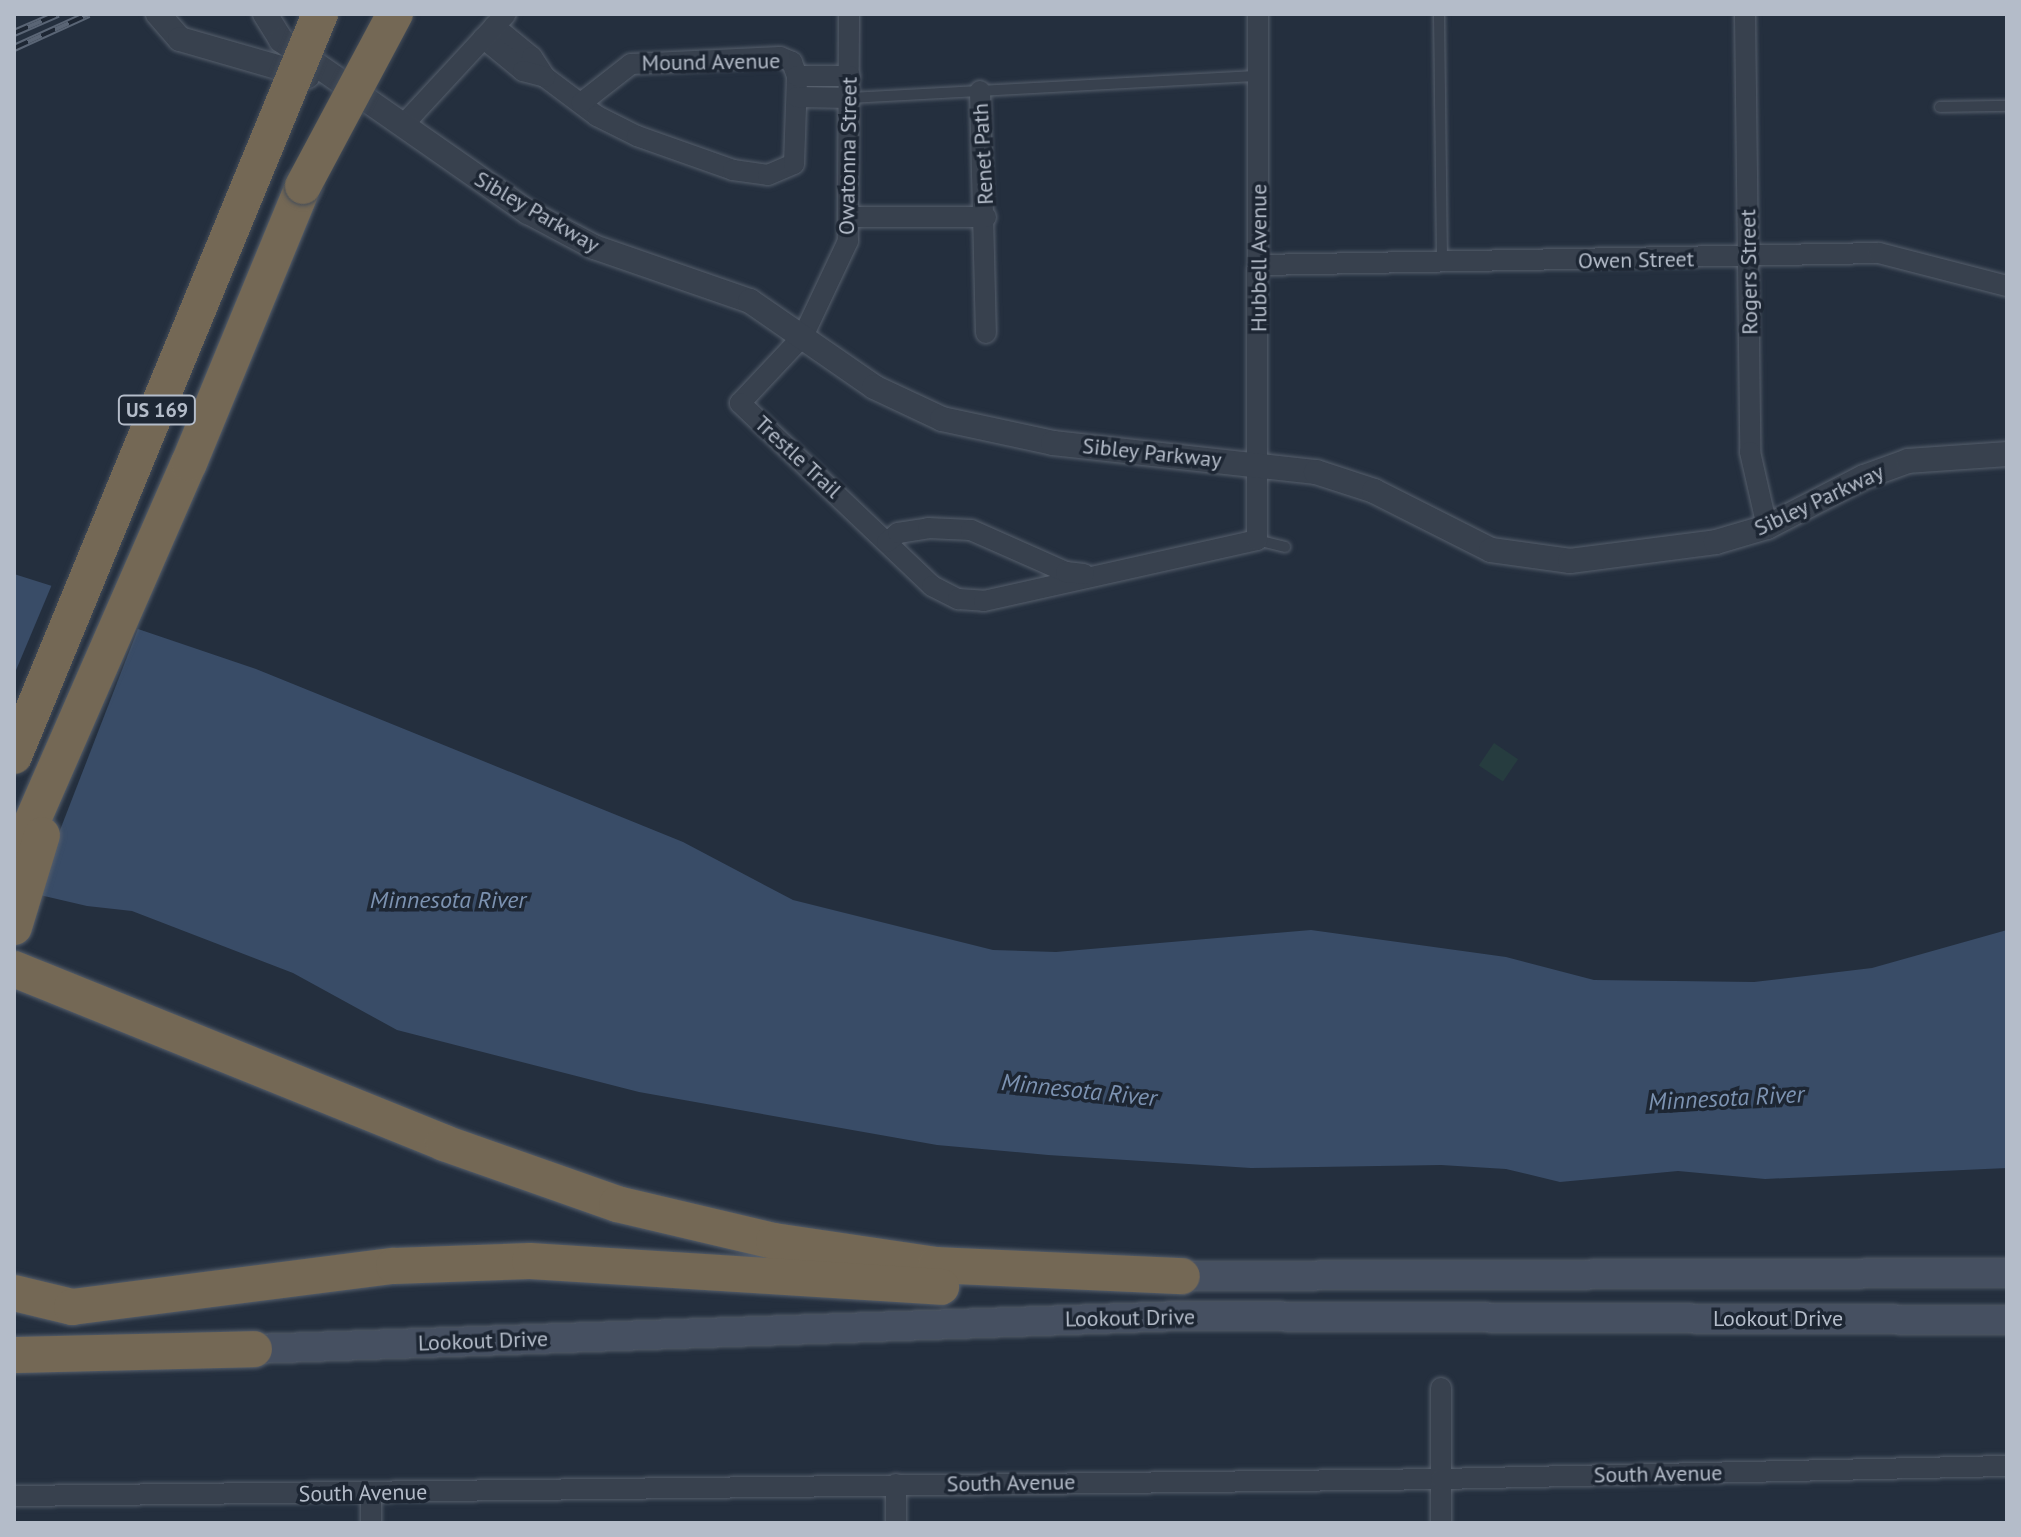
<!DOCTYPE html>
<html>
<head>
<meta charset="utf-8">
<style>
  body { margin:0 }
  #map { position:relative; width:2021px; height:1537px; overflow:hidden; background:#242f3e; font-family:"PT Sans",sans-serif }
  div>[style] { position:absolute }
  .green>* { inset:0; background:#263c3f; transform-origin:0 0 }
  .water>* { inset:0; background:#394c67 }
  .pier>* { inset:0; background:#242f3e }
  .roads { filter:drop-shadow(0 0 2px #565f6c) drop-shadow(0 0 2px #565f6c) }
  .service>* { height:10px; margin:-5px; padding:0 5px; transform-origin:5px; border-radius:5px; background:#38414e }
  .minor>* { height:20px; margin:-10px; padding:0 10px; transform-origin:10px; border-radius:10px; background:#38414e }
  .tertiary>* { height:24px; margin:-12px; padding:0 12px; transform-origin:12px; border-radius:12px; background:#38414e }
  .secondary>* { height:28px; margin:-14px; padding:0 14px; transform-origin:14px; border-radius:14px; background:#465061 }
  .motorway>* { height:36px; margin:-18px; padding:0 18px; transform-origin:18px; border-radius:18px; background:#746855 }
  .rail>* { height:8px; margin-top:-4px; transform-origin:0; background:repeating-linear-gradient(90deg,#1d2633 0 15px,#5a6575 0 30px); box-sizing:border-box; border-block:2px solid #5a6575 }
  .bridges { filter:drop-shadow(0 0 2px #434c59) drop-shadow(0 0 2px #434c59) }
  .motorway-bridge>* { height:36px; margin:-18px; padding:0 18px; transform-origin:18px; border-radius:18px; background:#746855 }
  span { translate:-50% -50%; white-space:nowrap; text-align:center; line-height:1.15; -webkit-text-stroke:7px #1d2633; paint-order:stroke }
  .shield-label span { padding:2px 6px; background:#1d2633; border:2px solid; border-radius:6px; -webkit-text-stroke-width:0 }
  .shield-label { font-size:20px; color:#b4bcc9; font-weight:700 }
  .street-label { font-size:22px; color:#b4bcc9 }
  .water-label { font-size:24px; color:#7c92b1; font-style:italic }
  .frame { position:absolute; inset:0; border:16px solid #b4bcc9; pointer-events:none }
</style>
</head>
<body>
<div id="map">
  <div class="green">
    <div style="left:1494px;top:743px;width:29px;height:27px;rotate:34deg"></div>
  </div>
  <div class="water">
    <div style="clip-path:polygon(14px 574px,71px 592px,138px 629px,256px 669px,683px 842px,793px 900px,993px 950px,1056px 952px,1311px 930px,1506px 957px,1594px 980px,1754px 982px,1872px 968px,2007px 930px,2007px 1168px,1765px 1179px,1678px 1171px,1560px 1182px,1506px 1169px,1441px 1165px,1251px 1168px,1048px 1155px,937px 1145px,639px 1092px,397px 1030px,293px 973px,132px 911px,87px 906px,14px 889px)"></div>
  </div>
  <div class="pier">
    <div style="clip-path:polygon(53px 582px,139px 626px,50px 856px,14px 893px,14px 675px)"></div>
  </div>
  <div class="roads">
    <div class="service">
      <div style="left:1439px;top:14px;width:248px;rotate:89.3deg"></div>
      <div style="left:850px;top:98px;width:410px;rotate:-3.1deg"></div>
      <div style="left:1940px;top:107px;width:67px;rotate:-0.9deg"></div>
      <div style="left:1257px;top:540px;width:29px;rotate:14deg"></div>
    </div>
    <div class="minor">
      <div style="left:849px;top:14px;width:227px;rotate:90.3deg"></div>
      <div style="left:848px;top:241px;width:105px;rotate:115.3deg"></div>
      <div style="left:803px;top:336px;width:92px;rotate:133.2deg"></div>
      <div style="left:740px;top:403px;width:265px;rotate:43.6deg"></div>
      <div style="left:932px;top:586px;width:29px;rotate:27deg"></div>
      <div style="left:958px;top:599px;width:26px;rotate:4deg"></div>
      <div style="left:984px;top:601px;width:280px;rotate:-12.6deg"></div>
      <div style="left:1257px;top:540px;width:526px;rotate:-89.89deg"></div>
      <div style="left:1745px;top:14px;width:438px;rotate:89.3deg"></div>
      <div style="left:1750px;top:452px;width:77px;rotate:77.2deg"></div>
      <div style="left:494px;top:26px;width:49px;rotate:39.2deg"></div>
      <div style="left:532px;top:57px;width:24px;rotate:57deg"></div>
      <div style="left:545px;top:77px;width:65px;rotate:36.9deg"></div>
      <div style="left:597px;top:116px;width:45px;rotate:26.6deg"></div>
      <div style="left:637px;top:136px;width:102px;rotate:19.5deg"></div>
      <div style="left:733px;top:170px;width:35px;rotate:8deg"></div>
      <div style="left:768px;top:175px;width:28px;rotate:-23deg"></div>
      <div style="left:794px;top:164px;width:88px;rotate:-88deg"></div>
      <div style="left:797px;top:76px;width:15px;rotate:-110deg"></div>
      <div style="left:792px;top:62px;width:13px;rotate:-157deg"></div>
      <div style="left:780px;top:57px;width:149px;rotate:177.3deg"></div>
      <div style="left:631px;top:64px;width:63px;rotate:142deg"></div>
      <div style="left:483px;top:38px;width:52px;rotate:39.5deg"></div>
      <div style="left:523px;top:71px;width:23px;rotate:15deg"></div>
      <div style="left:797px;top:76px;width:53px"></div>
      <div style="left:980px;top:91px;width:242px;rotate:88.6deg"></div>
      <div style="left:797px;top:97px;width:53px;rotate:1.1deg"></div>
      <div style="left:404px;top:124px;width:150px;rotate:-47.2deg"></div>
      <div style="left:851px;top:217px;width:135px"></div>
      <div style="left:1260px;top:265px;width:619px;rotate:-1.11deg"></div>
      <div style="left:1879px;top:253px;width:132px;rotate:14.5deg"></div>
      <div style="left:887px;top:542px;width:14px;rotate:-39deg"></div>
      <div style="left:898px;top:533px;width:30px;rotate:-9deg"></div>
      <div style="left:928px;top:528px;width:43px;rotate:2.7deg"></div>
      <div style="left:971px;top:530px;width:104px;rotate:23.9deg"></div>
      <div style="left:1066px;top:572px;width:18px;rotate:6deg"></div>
      <div style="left:1441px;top:1388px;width:135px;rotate:90deg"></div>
      <div style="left:896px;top:1484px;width:39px;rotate:90deg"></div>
      <div style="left:371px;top:1493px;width:30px;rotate:90deg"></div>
      <div style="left:14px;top:1496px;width:1427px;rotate:-0.68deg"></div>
      <div style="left:1441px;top:1479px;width:566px;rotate:-1.32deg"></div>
    </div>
    <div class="tertiary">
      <div style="left:158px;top:14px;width:33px;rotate:49deg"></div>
      <div style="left:180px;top:39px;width:133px;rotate:16.1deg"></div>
      <div style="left:265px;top:14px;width:31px;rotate:58deg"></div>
      <div style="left:281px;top:40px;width:301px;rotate:34.9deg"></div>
      <div style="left:528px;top:212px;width:75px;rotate:27.9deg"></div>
      <div style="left:594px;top:247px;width:165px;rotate:19.1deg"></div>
      <div style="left:750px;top:301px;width:151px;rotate:34.7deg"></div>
      <div style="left:874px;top:387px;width:75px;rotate:25.2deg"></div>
      <div style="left:942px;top:419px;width:114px;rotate:12.2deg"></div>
      <div style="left:1053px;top:443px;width:265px;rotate:6.3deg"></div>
      <div style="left:1316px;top:472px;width:61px;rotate:18.1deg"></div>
      <div style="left:1374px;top:491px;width:131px;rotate:26.8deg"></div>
      <div style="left:1491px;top:550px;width:80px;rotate:7.9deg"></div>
      <div style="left:1570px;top:561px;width:147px;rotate:-7.4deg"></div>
      <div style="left:1716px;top:542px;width:53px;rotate:-16.4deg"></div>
      <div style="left:1767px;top:527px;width:109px;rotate:-27.3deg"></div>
      <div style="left:1864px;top:477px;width:47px;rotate:-20deg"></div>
      <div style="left:1908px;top:461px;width:99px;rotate:-4deg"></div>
    </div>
    <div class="secondary">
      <div style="left:1182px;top:1276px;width:825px;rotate:-0.21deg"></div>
      <div style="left:254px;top:1349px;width:927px;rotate:-2.04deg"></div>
      <div style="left:1180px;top:1316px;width:827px;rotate:0.28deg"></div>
    </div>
    <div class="motorway">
      <div style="left:14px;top:863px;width:437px;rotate:-66.4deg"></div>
      <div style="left:189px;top:463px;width:300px;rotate:-67.6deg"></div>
      <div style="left:14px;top:927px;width:96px;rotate:-73.1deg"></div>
      <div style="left:14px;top:969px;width:464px;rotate:22deg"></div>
      <div style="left:444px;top:1143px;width:183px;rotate:19.4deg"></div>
      <div style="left:617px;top:1204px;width:161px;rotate:13.3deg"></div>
      <div style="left:774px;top:1241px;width:164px;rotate:8.4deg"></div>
      <div style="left:936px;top:1265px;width:246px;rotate:2.6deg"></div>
      <div style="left:14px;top:1293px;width:60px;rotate:13.6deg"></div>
      <div style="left:72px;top:1307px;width:325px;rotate:-7.3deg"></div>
      <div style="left:394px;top:1266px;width:136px;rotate:-2.1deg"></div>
      <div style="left:530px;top:1261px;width:412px;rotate:3.6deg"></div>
      <div style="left:14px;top:1355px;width:240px;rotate:-1.4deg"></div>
    </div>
  </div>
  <div class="rail">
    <div style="left:14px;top:33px;width:48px;rotate:-23.4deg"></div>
    <div style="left:14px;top:48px;width:82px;rotate:-24.4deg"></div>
  </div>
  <div class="bridges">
    <div class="motorway-bridge">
      <div style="left:303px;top:186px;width:195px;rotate:-61.9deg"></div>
      <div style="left:14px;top:756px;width:803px;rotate:-67.59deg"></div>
    </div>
  </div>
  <div class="shield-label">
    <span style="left:157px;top:410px">US 169</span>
  </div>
  <div class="street-label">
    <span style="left:711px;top:62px;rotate:-1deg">Mound Avenue</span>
    <span style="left:983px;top:154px;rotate:-93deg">Renet Path</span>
    <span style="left:848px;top:156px;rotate:-89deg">Owatonna Street</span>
    <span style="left:537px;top:212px;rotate:30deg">Sibley Parkway</span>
    <span style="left:1259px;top:258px;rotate:-90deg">Hubbell Avenue</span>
    <span style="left:1636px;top:260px;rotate:-1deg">Owen Street</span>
    <span style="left:1749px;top:272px;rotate:-91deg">Rogers Street</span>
    <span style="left:1152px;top:453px;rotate:6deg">Sibley Parkway</span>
    <span style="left:798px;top:457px;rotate:43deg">Trestle Trail</span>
    <span style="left:1819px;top:500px;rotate:-25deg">Sibley Parkway</span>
    <span style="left:1130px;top:1318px;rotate:-1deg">Lookout Drive</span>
    <span style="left:1778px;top:1319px">Lookout Drive</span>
    <span style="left:483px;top:1341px;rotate:-2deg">Lookout Drive</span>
    <span style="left:1658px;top:1474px;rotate:-1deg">South Avenue</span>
    <span style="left:1011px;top:1483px;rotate:-1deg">South Avenue</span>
    <span style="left:363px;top:1493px;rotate:-1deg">South Avenue</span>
  </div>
  <div class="water-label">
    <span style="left:448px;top:900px">Minnesota River</span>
    <span style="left:1079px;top:1090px;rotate:6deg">Minnesota River</span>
    <span style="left:1726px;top:1098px;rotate:-3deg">Minnesota River</span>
  </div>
  <div class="frame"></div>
</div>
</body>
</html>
